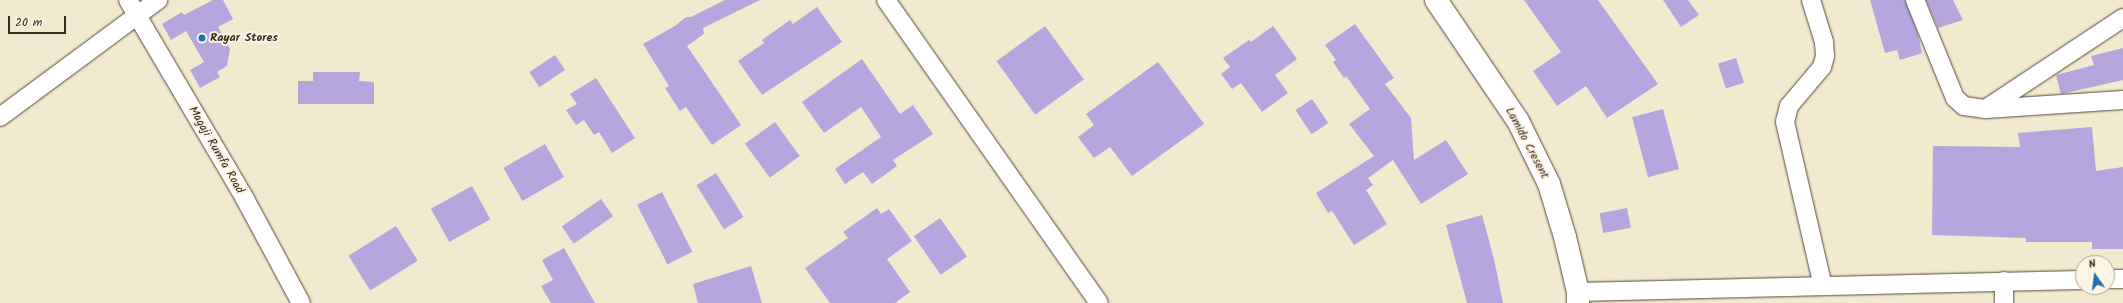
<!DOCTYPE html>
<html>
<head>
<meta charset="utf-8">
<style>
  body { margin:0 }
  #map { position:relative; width:2123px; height:303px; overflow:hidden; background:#f1eacf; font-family:Kalam,sans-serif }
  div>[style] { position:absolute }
  .building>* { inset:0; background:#b5a6de; transform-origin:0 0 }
  .roads { filter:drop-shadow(0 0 1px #564739) drop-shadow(0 0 1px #564739) }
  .street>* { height:18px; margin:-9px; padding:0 9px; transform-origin:9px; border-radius:9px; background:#fff }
  .secondary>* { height:22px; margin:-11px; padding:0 11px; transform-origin:11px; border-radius:11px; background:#fff }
  .dots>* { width:11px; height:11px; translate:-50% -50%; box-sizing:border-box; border:2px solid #fcf5e5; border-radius:50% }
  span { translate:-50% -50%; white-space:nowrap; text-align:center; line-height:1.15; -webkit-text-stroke:4px #fcf5e5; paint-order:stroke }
  .poi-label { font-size:12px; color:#3b2a1e; font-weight:700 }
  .left { translate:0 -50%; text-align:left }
  .street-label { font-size:12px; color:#3b2a1e }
  .north { position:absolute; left:2075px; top:255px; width:40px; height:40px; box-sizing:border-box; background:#fcf5e5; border:1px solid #afa495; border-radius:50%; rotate:346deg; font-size:11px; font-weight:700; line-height:16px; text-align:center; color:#3b2a1e }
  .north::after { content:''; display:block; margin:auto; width:14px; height:18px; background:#1f6fb2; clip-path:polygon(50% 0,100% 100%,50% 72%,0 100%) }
  .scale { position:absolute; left:8px; top:16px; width:58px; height:18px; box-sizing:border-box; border:2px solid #3b2a1e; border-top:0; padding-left:5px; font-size:12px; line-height:14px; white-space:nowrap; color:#3b2a1e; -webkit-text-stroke:3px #fcf5e5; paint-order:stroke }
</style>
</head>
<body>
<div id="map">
  <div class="building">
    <div style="clip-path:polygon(213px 0,223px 0,233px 19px,218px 27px,230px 49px,227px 66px,217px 72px,220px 77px,200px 88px,190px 70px,204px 62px,186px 31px,171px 40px,162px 24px,182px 12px,184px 15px)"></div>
    <div style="clip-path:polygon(725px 0,760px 0,703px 28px,704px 34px,687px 46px,741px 125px,712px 145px,686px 107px,680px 111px,665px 88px,669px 86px,643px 44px,675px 26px,686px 17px,691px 17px)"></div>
    <div style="clip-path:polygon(1524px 0,1598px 0,1658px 84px,1607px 118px,1586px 86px,1557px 106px,1533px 71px,1561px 52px)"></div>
    <div style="clip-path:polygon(1663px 0,1688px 0,1699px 15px,1681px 27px)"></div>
    <div style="clip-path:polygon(1870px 0,1905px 0,1918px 34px,1922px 53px,1900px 60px,1897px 50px,1885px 53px)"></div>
    <div style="clip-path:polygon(1926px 0,1953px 0,1963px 20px,1938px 28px)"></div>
    <div style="clip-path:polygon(817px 7px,842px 42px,762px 95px,738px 61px,764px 43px,762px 40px,790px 20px,793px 24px)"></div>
    <div style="clip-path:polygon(1355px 24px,1394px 78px,1385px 84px,1411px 118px,1414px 160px,1446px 140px,1468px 174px,1421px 204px,1393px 160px,1368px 178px,1373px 185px,1366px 190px,1387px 224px,1354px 245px,1332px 211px,1328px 213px,1316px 193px,1374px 156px,1349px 124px,1370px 109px,1346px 76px,1344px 78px,1333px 62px,1336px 60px,1325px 45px)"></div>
    <div style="left:1045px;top:26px;width:66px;height:60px;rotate:54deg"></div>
    <div style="clip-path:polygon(1273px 26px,1297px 59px,1275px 75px,1288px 93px,1262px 112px,1241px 83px,1232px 89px,1221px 74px,1230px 67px,1223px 58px,1249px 40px,1251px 42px)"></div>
    <div style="clip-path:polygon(2123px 48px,2123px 80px,2061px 94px,2056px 75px,2094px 65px,2091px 56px)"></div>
    <div style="left:555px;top:55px;width:18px;height:31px;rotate:56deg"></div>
    <div style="left:1736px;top:58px;width:26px;height:19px;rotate:72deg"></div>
    <div style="clip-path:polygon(862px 59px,900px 114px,913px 105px,933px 134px,893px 160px,897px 166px,872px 184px,863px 172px,845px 184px,835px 169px,881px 137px,861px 107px,824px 133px,802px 102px)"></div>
    <div style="clip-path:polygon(1158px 62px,1204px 124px,1132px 176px,1110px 147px,1094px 158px,1078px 137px,1094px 125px,1086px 114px)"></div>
    <div style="clip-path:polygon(313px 72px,360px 72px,359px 81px,374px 82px,374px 104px,298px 104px,298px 81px,313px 81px)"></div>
    <div style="clip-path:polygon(596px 78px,635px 138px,612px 153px,599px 132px,594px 135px,584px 120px,576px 125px,566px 110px,577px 104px,570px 94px)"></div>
    <div style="left:1312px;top:99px;width:29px;height:20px;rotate:56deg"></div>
    <div style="left:1663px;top:109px;width:62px;height:32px;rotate:75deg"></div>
    <div style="left:775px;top:122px;width:42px;height:37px;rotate:54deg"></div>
    <div style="clip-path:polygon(2092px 127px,2096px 171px,2123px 167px,2123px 249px,2092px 249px,2092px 242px,2026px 242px,2026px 238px,1932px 235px,1933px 146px,2020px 147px,2018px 133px)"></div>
    <div style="left:545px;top:144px;width:38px;height:48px;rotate:60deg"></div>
    <div style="left:716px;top:173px;width:52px;height:23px;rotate:58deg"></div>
    <div style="left:472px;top:186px;width:38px;height:47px;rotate:61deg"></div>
    <div style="left:662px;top:192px;width:67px;height:28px;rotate:63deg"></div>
    <div style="left:601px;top:199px;width:21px;height:48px;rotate:55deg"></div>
    <div style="clip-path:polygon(877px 208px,881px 214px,889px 209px,912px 241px,887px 259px,910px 292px,895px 303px,830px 303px,805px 268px,848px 238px,843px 232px)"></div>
    <div style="left:1627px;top:208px;width:20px;height:28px;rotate:79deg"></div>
    <div style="clip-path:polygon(1482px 215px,1494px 259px,1503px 303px,1467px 303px,1446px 225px)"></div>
    <div style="left:940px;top:218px;width:47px;height:32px;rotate:55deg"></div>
    <div style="left:396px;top:226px;width:41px;height:56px;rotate:58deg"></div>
    <div style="clip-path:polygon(564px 248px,595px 303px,551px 303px,541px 286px,553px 280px,542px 260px)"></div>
    <div style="clip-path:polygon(751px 266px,762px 303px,698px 303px,693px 284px)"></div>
  </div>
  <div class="roads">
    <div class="street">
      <div style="left:128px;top:0;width:231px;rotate:59.5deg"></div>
      <div style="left:245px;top:199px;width:118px;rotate:61.7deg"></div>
      <div style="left:886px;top:0;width:370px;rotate:54.9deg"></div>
      <div style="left:1811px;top:0;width:44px;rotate:72.8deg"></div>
      <div style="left:1824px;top:42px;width:14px;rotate:86deg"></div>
      <div style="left:1825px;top:56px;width:11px;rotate:105deg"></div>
      <div style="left:1822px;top:67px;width:51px;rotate:130.2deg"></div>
      <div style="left:1789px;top:106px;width:16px;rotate:104deg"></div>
      <div style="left:1785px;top:122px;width:168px;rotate:77deg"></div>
      <div style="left:1915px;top:0;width:106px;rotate:67.8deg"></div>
      <div style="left:1955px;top:98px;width:12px;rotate:42deg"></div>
      <div style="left:1964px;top:106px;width:22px;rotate:8deg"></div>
      <div style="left:1986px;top:109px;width:137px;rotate:-3.8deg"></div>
      <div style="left:1987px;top:108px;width:163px;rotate:-33.5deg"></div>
      <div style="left:0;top:117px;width:197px;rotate:-36.5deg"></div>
      <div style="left:2107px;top:279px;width:16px"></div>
      <div style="left:2004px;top:281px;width:22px;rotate:90deg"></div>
      <div style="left:1578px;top:292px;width:505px;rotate:-1.36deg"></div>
    </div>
    <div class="secondary">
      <div style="left:1436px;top:0;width:146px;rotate:55.9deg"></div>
      <div style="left:1518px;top:121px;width:70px;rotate:63.8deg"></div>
      <div style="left:1549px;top:184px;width:55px;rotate:73.2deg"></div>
      <div style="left:1565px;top:237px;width:57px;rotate:76.7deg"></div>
      <div style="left:1578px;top:292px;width:11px;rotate:90deg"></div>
    </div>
  </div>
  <div class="dots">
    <div style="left:202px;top:38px;background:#1f6fb2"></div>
  </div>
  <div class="poi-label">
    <span class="left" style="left:210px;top:38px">Rayar Stores</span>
  </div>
  <div class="street-label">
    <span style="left:1527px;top:143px;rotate:62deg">Lamido Cresent</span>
    <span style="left:216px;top:150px;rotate:60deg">Magaji Rumfa Road</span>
  </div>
  <div class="north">N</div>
  <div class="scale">20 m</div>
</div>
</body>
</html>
